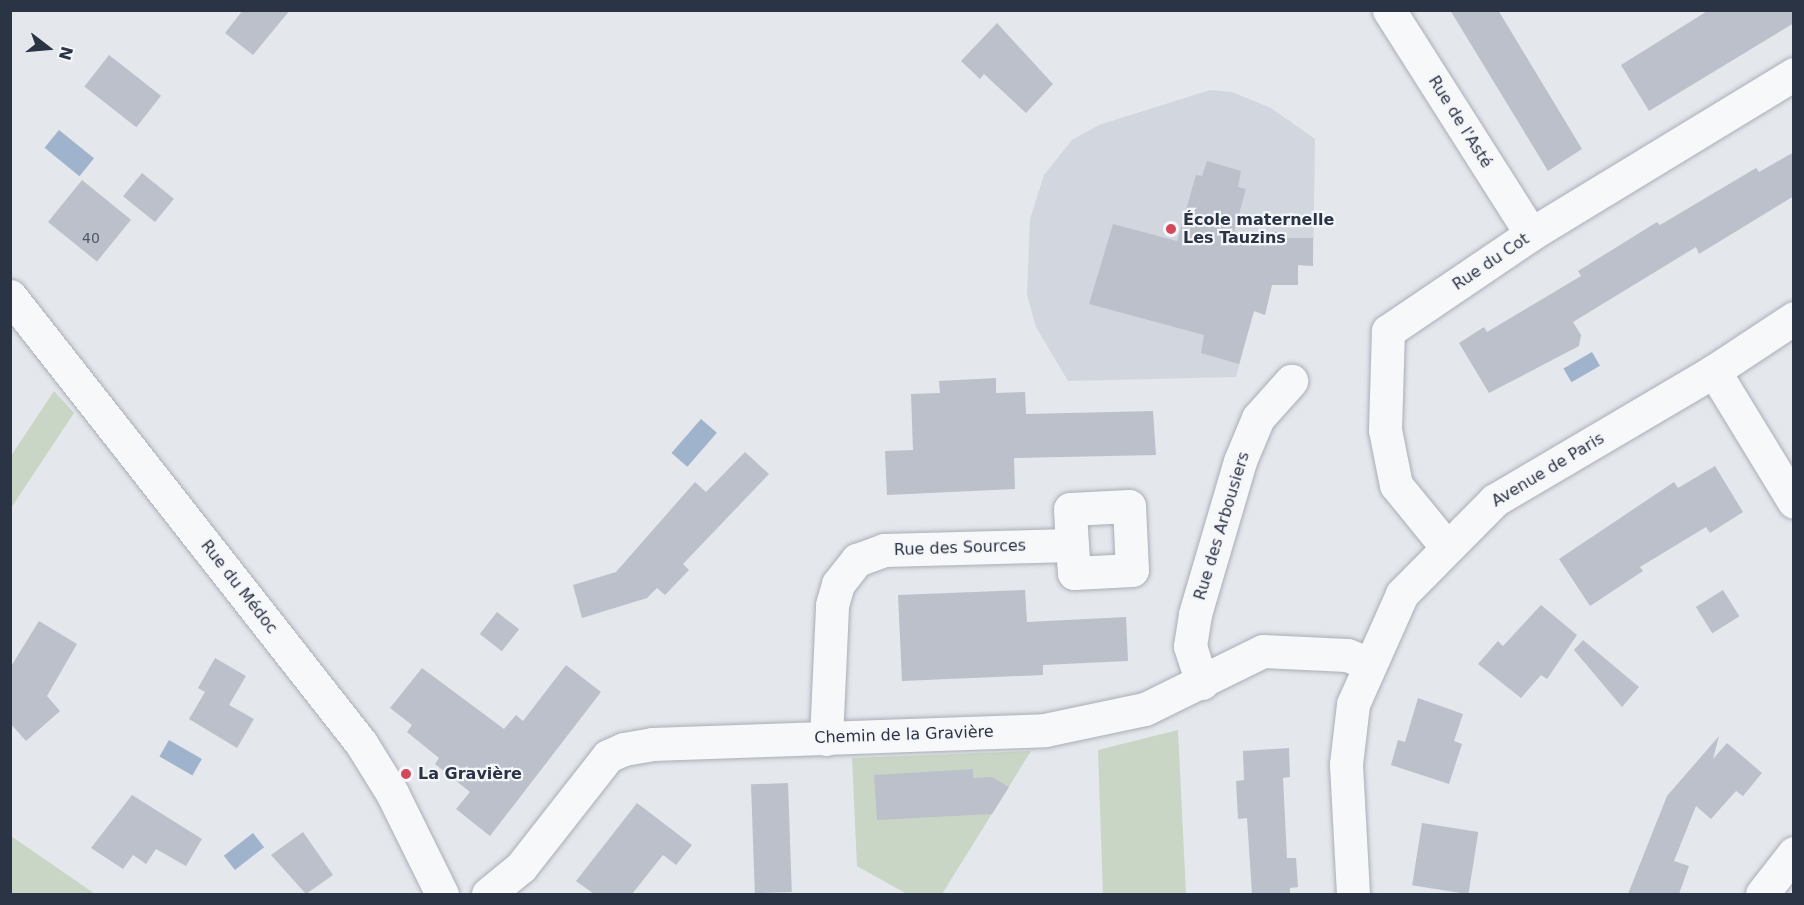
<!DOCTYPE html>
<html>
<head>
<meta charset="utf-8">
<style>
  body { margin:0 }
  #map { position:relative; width:1804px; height:905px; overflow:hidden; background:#e4e7ec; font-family:"DejaVu Sans",sans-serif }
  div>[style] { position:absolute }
  .built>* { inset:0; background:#d2d6de }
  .green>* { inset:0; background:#c9d6c5 }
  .water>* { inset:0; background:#9fb4cc; transform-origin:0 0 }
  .building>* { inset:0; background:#bbc0ca; transform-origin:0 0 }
  .roads { filter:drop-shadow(0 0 2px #a9aeb7) drop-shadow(0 0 2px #a9aeb7) }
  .minor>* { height:33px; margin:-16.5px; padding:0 16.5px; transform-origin:16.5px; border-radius:16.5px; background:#f7f8fa }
  .tertiary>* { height:33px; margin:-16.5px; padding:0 16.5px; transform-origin:16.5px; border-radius:16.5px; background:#f7f8fa }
  .dots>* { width:16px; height:16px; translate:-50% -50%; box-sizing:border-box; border:3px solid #f4f6f9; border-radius:50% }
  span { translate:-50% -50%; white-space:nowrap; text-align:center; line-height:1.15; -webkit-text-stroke:4.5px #f4f6f9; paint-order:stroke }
  .number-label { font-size:14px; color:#4f5766 }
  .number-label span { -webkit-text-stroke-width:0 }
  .street-label { font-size:16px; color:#2b3445 }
  .poi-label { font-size:16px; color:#2b3445; font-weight:700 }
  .left { translate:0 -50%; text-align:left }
  .frame { position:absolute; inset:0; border:12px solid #2b3445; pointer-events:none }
  .north { position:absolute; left:18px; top:18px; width:60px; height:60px; -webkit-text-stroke:4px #f4f6f9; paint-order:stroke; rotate:106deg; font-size:16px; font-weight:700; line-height:24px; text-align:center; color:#2b3445 }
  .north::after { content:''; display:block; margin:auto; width:21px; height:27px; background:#2b3445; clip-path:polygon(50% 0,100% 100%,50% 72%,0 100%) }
</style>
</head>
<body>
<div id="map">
  <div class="built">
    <div style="clip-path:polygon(1210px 90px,1232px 92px,1271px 108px,1315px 139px,1313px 266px,1298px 265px,1298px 285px,1272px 285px,1265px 315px,1254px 311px,1236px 377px,1068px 381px,1036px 327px,1027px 295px,1030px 219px,1044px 175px,1072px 140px,1099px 125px)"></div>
  </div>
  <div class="green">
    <div style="clip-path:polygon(54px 391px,74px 413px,11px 508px,11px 456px)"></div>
    <div style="clip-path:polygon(1178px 730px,1186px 894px,1103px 894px,1098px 750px)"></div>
    <div style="clip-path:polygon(1031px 751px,942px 894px,907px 894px,857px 866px,852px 758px)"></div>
    <div style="clip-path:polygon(11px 836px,95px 894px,11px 894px)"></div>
  </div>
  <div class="water">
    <div style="left:59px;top:130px;width:45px;height:23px;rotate:39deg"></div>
    <div style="left:1592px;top:352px;width:16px;height:33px;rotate:60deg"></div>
    <div style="left:701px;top:419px;width:21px;height:45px;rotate:41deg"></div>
    <div style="left:169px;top:740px;width:38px;height:19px;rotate:30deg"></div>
    <div style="left:253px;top:833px;width:18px;height:37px;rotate:52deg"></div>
  </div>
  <div class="building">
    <div style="clip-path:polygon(243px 10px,290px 10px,253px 55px,225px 33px)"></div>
    <div style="clip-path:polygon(1450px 10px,1498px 10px,1582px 149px,1548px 171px)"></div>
    <div style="clip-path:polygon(1709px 10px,1794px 10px,1794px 23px,1649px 111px,1621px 65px)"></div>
    <div style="clip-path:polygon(997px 23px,1053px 84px,1026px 113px,984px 74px,980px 79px,961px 61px)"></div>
    <div style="left:109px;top:55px;width:66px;height:40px;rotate:38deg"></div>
    <div style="clip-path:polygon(1794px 152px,1794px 196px,1699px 254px,1696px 247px,1573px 322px,1581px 335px,1579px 346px,1489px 393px,1459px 343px,1484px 327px,1487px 332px,1581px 276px,1578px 271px,1657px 222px,1660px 225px,1756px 168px,1759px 172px)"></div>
    <div style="clip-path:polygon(1207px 161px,1241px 171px,1238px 187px,1246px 189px,1234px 232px,1280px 232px,1280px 238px,1313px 238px,1313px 266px,1298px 265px,1298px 285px,1272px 285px,1265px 315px,1254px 311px,1239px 364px,1201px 353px,1204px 335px,1089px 304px,1113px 224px,1177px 241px,1196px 175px,1202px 176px)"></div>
    <div style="left:142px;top:173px;width:41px;height:30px;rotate:39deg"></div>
    <div style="left:82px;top:180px;width:63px;height:54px;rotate:39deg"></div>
    <div style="clip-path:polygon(996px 378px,996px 393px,1025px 392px,1026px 414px,1153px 411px,1156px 455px,1014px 458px,1015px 489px,887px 495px,885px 451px,913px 450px,911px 394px,940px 393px,939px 381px)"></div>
    <div style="clip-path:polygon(745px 452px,769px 474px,683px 564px,689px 570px,665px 595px,657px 588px,647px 598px,582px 618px,573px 585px,616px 572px,695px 482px,706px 492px)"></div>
    <div style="clip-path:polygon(1715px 466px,1743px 512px,1710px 533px,1706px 527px,1640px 567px,1643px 571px,1590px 606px,1559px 559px,1674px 482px,1678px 488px)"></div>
    <div style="clip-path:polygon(1025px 590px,1027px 622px,1126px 617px,1128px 661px,1043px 665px,1043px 675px,902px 681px,898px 595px)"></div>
    <div style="left:1723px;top:590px;width:31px;height:32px;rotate:58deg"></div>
    <div style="clip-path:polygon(1541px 605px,1577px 635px,1547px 679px,1541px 675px,1521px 698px,1478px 664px,1498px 641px,1503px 646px)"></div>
    <div style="left:497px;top:612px;width:28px;height:28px;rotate:38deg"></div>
    <div style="clip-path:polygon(39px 621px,77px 644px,47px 696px,60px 711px,26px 741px,10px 723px,10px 668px)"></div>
    <div style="clip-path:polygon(1583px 640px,1639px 687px,1622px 707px,1574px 650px)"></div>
    <div style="clip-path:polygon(215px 658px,246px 676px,229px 705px,254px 719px,237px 748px,189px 719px,205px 692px,198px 688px)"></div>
    <div style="clip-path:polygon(566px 665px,601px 692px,490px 836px,456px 809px,470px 792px,435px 764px,439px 758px,407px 732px,412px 725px,390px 708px,422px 668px,504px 729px,516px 715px,523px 721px)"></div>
    <div style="clip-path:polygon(1418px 698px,1463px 714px,1454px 741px,1462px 744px,1449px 784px,1391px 765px,1398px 740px,1405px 742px)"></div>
    <div style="clip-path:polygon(1719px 736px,1713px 759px,1727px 743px,1762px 773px,1743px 796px,1736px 791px,1711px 819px,1696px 806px,1674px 861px,1689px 866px,1679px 894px,1628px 894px,1667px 796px)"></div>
    <div style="clip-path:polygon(1289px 748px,1290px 777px,1283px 778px,1287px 858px,1296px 858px,1298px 887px,1290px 888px,1290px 894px,1252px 894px,1247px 818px,1238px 819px,1236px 781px,1244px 780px,1243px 751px)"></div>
    <div style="clip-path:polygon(973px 769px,973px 778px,992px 777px,1009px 787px,992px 814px,877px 820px,874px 775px)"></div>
    <div style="left:788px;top:783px;width:109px;height:37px;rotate:88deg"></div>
    <div style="clip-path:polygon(132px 795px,202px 839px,186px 866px,156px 849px,146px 864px,133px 855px,123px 869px,91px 848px)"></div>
    <div style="clip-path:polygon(637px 803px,692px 845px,676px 865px,663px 855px,632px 894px,594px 894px,576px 881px)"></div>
    <div style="left:1422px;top:823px;width:57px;height:63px;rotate:9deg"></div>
    <div style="clip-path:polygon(303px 832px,333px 875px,306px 894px,271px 855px)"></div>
  </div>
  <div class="roads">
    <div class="minor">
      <div style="left:1389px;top:10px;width:265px;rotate:57.6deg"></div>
      <div style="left:1714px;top:371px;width:153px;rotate:58.6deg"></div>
      <div style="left:1445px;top:545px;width:77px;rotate:-129.2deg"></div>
      <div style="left:1396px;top:485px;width:56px;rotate:-101.3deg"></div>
      <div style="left:1385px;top:430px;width:99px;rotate:-88.3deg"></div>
      <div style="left:1388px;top:331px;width:173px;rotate:-34.1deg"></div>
      <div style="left:1531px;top:234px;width:308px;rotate:-31.3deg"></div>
      <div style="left:1202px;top:683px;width:39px;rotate:-108deg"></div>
      <div style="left:1190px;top:646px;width:32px;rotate:-81deg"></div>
      <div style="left:1195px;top:614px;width:159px;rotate:-73.6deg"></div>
      <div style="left:1240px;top:461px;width:47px;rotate:-67.3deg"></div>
      <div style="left:1258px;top:418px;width:50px;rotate:-48.3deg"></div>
      <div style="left:826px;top:739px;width:134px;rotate:-87.4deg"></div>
      <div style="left:832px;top:605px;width:22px;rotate:-74deg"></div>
      <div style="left:838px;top:584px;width:31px;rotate:-52deg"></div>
      <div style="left:857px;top:560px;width:29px;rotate:-20deg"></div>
      <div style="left:884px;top:550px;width:188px;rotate:-1.5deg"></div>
      <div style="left:1072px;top:545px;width:28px;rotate:86deg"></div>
      <div style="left:1074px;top:573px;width:58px;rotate:-3deg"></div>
      <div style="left:1132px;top:570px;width:64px;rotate:-92.7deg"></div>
      <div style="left:1129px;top:506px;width:59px;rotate:177.1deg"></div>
      <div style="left:1070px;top:509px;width:36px;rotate:87deg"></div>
      <div style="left:488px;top:894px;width:43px;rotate:-39.3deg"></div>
      <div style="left:521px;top:867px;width:141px;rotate:-51.9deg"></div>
      <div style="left:608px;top:756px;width:17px;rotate:-24deg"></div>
      <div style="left:624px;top:749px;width:28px;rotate:-10deg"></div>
      <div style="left:652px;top:744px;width:393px;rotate:-2deg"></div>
      <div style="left:1045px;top:730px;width:102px;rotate:-11.9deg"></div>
      <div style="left:1145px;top:709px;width:131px;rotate:-26.2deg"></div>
      <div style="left:1263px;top:651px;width:84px;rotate:2.7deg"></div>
      <div style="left:1347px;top:655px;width:22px;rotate:21deg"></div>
      <div style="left:1762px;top:894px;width:52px;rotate:-52deg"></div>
    </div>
    <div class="tertiary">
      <div style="left:10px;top:296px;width:568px;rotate:51.86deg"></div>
      <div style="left:361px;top:743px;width:59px;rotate:58.2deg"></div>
      <div style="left:392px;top:793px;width:113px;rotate:63.7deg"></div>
      <div style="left:1353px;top:894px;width:130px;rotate:-93.1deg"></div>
      <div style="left:1346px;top:764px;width:60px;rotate:-83.3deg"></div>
      <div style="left:1353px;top:704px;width:120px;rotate:-66deg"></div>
      <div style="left:1402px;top:594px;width:132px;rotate:-45.3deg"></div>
      <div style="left:1495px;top:500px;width:254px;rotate:-30.5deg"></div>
      <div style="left:1714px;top:371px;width:96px;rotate:-33.5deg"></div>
    </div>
  </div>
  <div class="dots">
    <div style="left:1171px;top:229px;background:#d1495b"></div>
    <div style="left:406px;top:774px;background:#d1495b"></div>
  </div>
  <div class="number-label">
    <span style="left:91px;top:238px">40</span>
  </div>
  <div class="street-label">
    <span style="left:1460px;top:122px;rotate:58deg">Rue de l'Asté</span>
    <span style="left:1491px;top:262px;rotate:-34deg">Rue du Cot</span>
    <span style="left:1548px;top:470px;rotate:-31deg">Avenue de Paris</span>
    <span style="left:1222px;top:526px;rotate:-73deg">Rue des Arbousiers</span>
    <span style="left:960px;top:548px;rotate:-2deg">Rue des Sources</span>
    <span style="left:239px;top:587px;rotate:52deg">Rue du Médoc</span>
    <span style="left:904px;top:735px;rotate:-2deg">Chemin de la Gravière</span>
  </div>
  <div class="poi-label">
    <span class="left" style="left:1183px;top:229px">École maternelle<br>Les Tauzins</span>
    <span class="left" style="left:418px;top:774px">La Gravière</span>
  </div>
  <div class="frame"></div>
  <div class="north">N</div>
</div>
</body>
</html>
